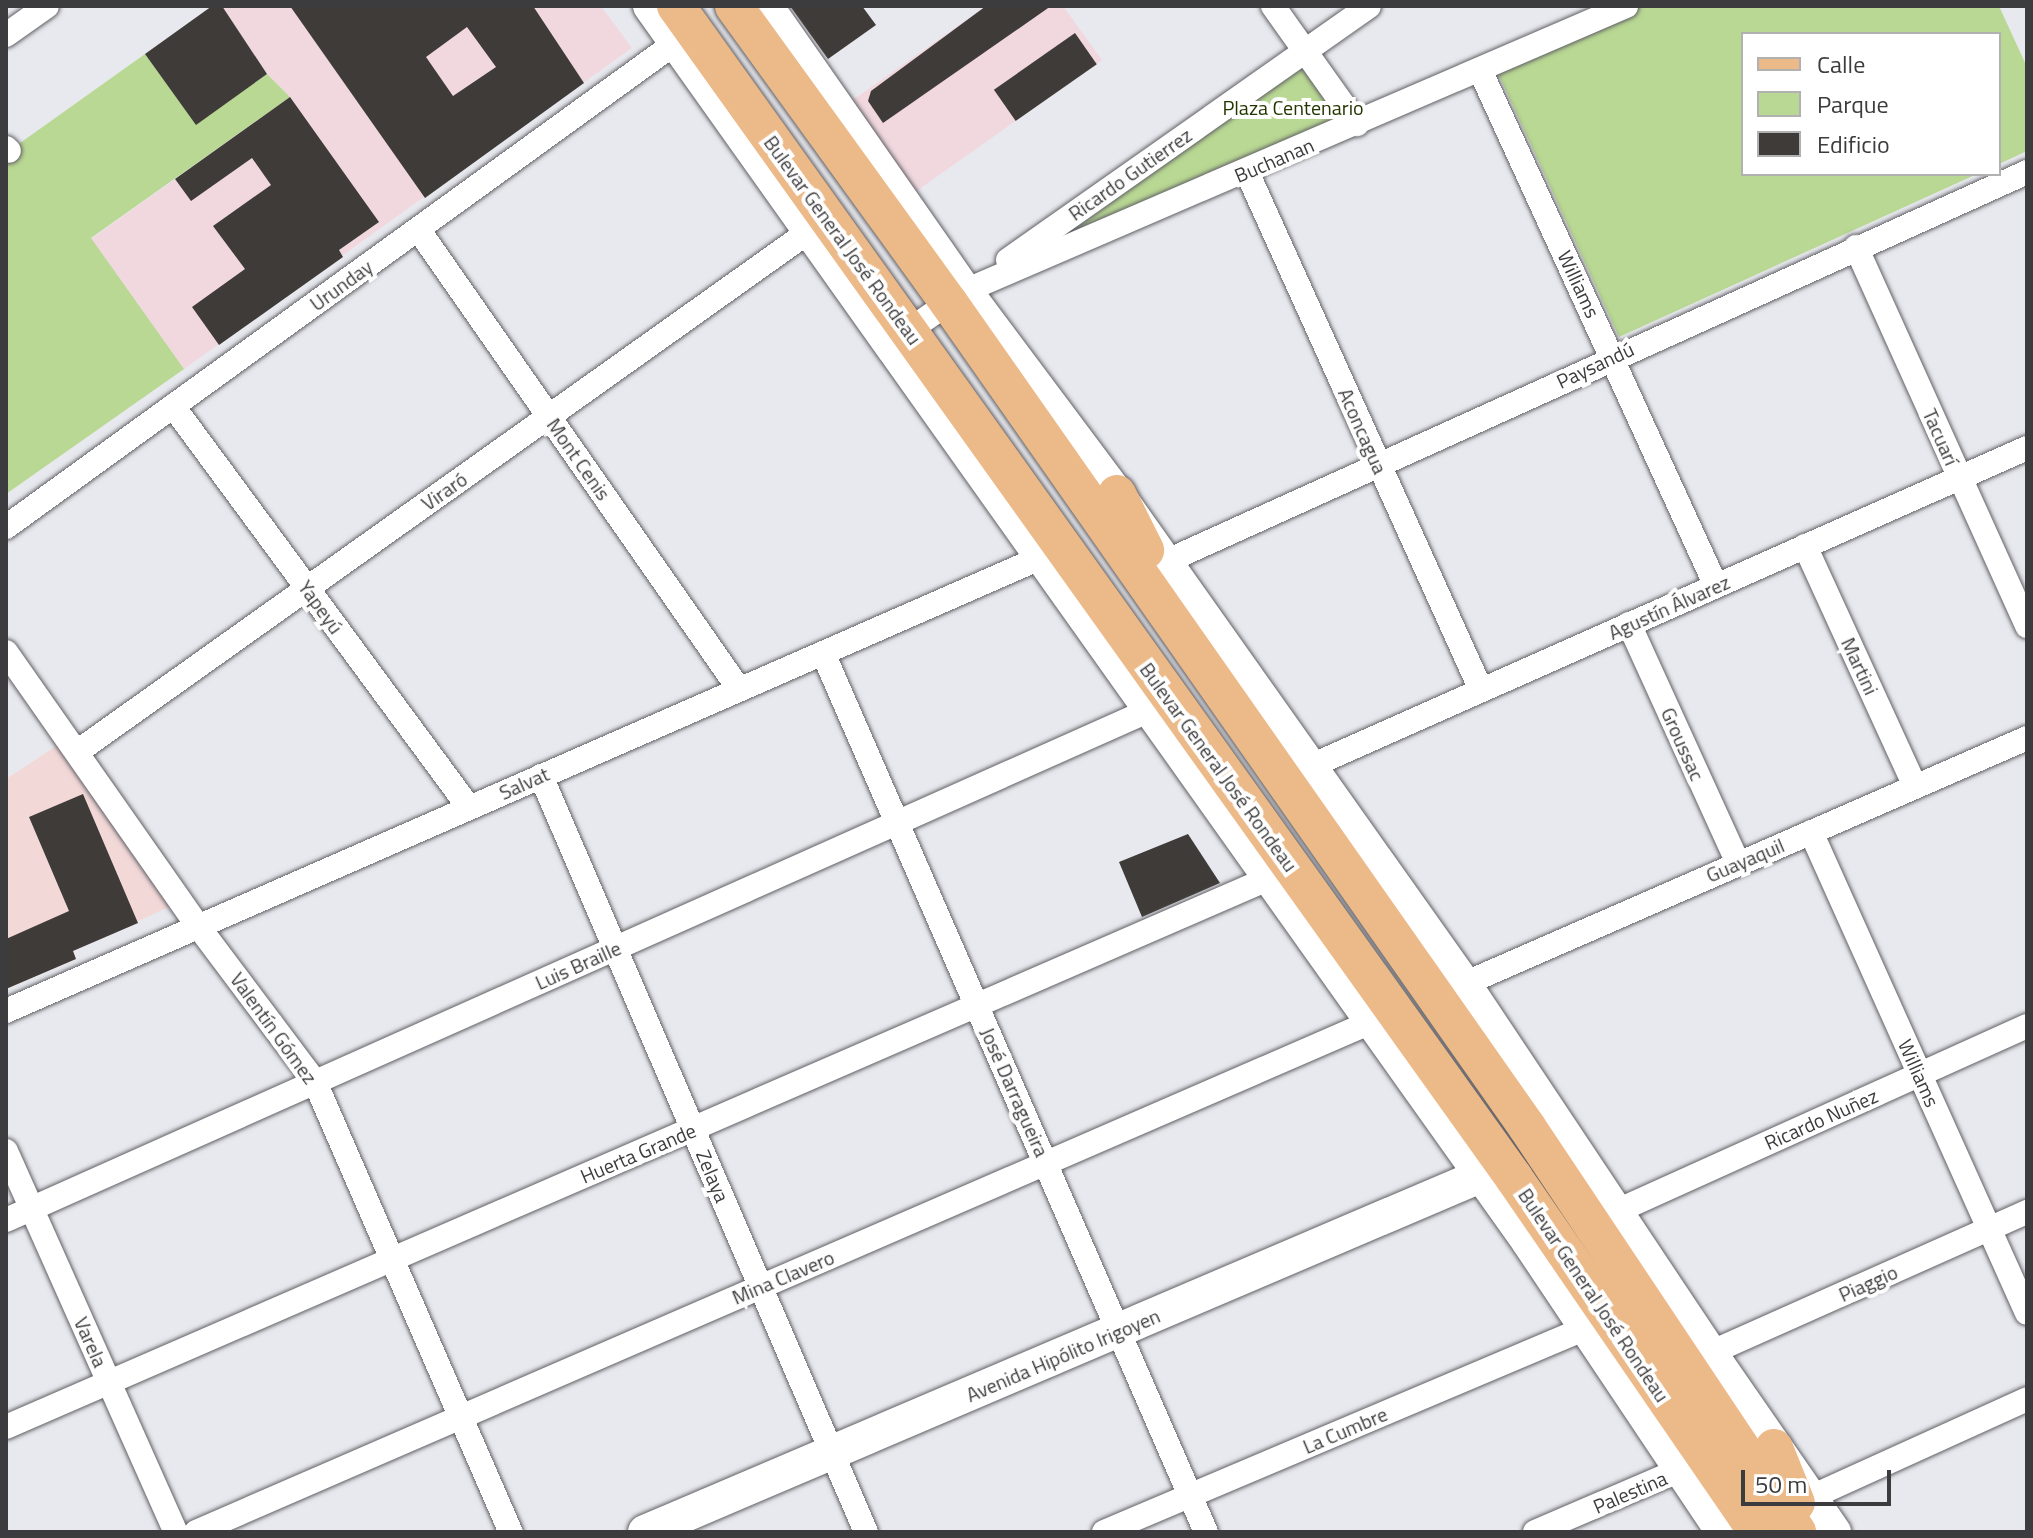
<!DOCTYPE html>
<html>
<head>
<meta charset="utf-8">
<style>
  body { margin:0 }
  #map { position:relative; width:2033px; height:1538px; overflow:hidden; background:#e8e9ee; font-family:"Titillium Web",sans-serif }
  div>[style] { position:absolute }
  .industrial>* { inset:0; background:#f1d8df }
  .education>* { inset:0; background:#f3d8d8 }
  .green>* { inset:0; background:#b9d893 }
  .building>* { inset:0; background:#3f3b38; transform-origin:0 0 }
  .roads { filter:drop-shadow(0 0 2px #606065) drop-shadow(0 0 2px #606065) }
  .street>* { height:24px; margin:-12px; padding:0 12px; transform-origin:12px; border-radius:12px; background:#fff }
  .secondary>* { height:34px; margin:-17px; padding:0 17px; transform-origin:17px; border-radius:17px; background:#fff }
  .primary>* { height:38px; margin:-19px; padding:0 19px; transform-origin:19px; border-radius:19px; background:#ecb988 }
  span { translate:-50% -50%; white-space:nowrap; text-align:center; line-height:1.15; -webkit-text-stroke:8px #fff; paint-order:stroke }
  .park-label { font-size:20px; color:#233600 }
  .street-label { font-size:20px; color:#3c3c3e }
  .frame { position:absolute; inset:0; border:8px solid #3c3c3e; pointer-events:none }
  .legend { position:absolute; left:1741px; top:32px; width:260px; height:144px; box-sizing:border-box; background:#fff; border:2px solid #b1b1b2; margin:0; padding:10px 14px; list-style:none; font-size:24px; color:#3c3c3e }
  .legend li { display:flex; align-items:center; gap:16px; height:40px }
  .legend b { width:40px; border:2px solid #b1b1b2 }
  .scale { position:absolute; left:1741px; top:1470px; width:150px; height:36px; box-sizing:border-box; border:4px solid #3c3c3e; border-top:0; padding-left:10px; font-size:24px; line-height:28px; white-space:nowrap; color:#3c3c3e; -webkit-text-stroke:6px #fff; paint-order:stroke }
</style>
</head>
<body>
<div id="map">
  <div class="industrial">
    <div style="clip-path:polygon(222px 6px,601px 6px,632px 48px,184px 369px,91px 239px,290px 97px,267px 74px)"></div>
    <div style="clip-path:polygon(986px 6px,1063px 6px,1102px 60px,911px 195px,847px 104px)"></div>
  </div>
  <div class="education">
    <div style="clip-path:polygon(58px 745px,169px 907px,73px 951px,76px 959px,6px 989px,6px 779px)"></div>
  </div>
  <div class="green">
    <div style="clip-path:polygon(1643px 6px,1999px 6px,2027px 67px,2027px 151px,1999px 164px,1999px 34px,1743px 34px,1743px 174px,1977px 174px,1619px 337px,1497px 71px)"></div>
    <div style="clip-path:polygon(145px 54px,196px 124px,267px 74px,290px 97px,91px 238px,184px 369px,6px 494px,6px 153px)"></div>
    <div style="clip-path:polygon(1304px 60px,1348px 121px,1074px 230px)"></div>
  </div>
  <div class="building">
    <div style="clip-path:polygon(212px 6px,222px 6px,267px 74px,196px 125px,145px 54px)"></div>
    <div style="clip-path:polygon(evenodd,290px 6px,533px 6px,584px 83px,425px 198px,290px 6px,467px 27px,496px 67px,453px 96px,426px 57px,467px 27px)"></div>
    <div style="clip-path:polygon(790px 6px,862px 6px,876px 25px,828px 59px)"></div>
    <div style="clip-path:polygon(986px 6px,1051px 6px,883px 123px,868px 101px,871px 91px)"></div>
    <div style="left:1075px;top:33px;width:38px;height:99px;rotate:55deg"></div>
    <div style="clip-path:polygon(290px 97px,379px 222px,339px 250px,343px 257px,219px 345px,192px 307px,245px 269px,213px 226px,271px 185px,252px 158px,191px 201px,175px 179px)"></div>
    <div style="clip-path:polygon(83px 794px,138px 923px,73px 951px,76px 959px,6px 989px,6px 939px,69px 911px,29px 817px)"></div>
    <div style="clip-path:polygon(1188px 834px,1220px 883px,1142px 917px,1119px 862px)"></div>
  </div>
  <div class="roads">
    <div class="street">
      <div style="left:1273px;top:6px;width:145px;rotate:54.6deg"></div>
      <div style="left:6px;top:35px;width:50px;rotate:-35.3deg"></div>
      <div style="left:1480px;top:70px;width:567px;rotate:65.42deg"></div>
      <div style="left:6px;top:148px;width:4px;rotate:45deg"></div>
      <div style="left:1247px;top:172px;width:568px;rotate:65.69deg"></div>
      <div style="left:418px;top:229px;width:561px;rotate:55.09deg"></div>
      <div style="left:1856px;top:247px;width:416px;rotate:65.7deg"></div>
      <div style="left:1008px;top:260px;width:441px;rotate:-35.1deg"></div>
      <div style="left:965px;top:291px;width:720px;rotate:-23.32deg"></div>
      <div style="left:897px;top:339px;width:75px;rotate:-35.2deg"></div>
      <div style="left:173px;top:406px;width:498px;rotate:53.6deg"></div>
      <div style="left:6px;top:527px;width:826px;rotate:-35.88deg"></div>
      <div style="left:1805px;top:546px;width:264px;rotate:65.4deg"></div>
      <div style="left:1165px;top:562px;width:946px;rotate:-24.34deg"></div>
      <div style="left:1629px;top:624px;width:263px;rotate:65.5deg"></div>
      <div style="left:6px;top:652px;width:335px;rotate:55deg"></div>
      <div style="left:198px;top:926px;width:195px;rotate:53.1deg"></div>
      <div style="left:315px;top:1082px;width:491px;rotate:66.5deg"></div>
      <div style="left:823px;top:653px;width:959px;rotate:66.46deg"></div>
      <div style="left:77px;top:752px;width:901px;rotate:-35.42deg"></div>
      <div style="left:1311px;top:766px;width:783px;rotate:-23.95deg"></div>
      <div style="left:541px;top:776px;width:823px;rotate:66.74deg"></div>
      <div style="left:1811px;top:832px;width:527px;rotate:65.82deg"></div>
      <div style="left:1464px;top:984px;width:614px;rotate:-23.6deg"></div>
      <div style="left:6px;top:1011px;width:1131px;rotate:-23.66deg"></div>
      <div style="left:6px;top:1151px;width:417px;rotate:66deg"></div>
      <div style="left:1615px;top:1212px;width:452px;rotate:-24.3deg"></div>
      <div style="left:6px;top:1220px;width:1253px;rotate:-24.03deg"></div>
      <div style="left:1710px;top:1353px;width:347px;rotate:-24deg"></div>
      <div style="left:6px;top:1427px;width:1378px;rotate:-23.48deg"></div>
      <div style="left:1809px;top:1498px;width:239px;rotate:-24.4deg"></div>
      <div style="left:196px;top:1532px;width:1281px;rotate:-23.46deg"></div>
      <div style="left:1104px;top:1532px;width:523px;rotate:-22.94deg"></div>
      <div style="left:1535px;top:1532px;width:158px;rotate:-23.2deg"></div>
    </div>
    <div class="secondary">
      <div style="left:650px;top:6px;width:1515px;rotate:54.59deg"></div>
      <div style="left:1528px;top:1241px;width:350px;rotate:56.2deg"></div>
      <div style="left:766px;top:6px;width:348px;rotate:55.1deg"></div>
      <div style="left:965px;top:291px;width:254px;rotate:53.2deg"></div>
      <div style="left:1117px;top:494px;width:600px;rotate:54.7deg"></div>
      <div style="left:1464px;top:984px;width:443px;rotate:56.3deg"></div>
      <div style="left:1710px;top:1353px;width:218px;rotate:55.3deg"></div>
      <div style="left:645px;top:1532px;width:928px;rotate:-23.09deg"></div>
    </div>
    <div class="primary">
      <div style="left:676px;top:6px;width:1441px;rotate:54.43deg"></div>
      <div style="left:1514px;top:1178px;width:429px;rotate:55.5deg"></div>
      <div style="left:734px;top:6px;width:367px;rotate:54.1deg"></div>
      <div style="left:949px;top:303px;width:1007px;rotate:54.95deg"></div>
      <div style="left:1527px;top:1127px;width:487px;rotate:56.3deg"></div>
      <div style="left:1117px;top:494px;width:63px;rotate:63.4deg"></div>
      <div style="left:1774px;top:1448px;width:59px;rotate:68.2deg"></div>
    </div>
  </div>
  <div class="park-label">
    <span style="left:1293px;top:107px">Plaza Centenario</span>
  </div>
  <div class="street-label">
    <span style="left:1274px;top:160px;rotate:-23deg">Buchanan</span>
    <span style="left:1130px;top:174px;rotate:-35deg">Ricardo Gutierrez</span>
    <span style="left:843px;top:240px;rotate:54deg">Bulevar General José Rondeau</span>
    <span style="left:1579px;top:284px;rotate:65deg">Williams</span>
    <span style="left:341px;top:285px;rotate:-36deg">Urunday</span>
    <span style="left:1595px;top:365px;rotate:-25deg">Paysandú</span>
    <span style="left:1363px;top:431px;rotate:66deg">Aconcagua</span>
    <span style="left:1941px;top:437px;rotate:66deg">Tacuarí</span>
    <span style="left:579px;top:459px;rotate:55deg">Mont Cenis</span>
    <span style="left:444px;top:491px;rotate:-35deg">Viraró</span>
    <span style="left:321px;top:607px;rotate:54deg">Yapeyú</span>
    <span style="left:1669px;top:607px;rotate:-24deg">Agustín Álvarez</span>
    <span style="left:1860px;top:666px;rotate:65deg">Martini</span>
    <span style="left:1683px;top:744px;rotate:66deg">Groussac</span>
    <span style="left:1219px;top:767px;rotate:54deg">Bulevar General José Rondeau</span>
    <span style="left:524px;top:783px;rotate:-24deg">Salvat</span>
    <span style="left:1745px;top:860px;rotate:-23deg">Guayaquil</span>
    <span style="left:578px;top:965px;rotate:-24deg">Luis Braille</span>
    <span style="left:274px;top:1028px;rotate:54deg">Valentín Gómez</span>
    <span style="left:1919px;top:1073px;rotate:66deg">Williams</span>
    <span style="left:1015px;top:1092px;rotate:66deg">José Darragueira</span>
    <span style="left:1821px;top:1119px;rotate:-24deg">Ricardo Nuñez</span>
    <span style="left:638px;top:1153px;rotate:-23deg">Huerta Grande</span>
    <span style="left:713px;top:1176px;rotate:67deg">Zelaya</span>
    <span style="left:783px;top:1277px;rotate:-23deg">Mina Clavero</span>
    <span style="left:1868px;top:1283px;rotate:-24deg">Piaggio</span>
    <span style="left:1594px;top:1295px;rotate:56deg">Bulevar General José Rondeau</span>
    <span style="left:91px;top:1342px;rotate:66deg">Varela</span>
    <span style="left:1063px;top:1355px;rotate:-23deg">Avenida Hipólito Irigoyen</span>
    <span style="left:1345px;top:1430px;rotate:-23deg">La Cumbre</span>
    <span style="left:1630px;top:1492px;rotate:-23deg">Palestina</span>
  </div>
  <div class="frame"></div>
  <ul class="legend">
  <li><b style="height:10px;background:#ecb988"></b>Calle</li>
  <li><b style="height:22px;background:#b9d893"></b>Parque</li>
  <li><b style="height:22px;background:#3f3b38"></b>Edificio</li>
  </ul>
  <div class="scale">50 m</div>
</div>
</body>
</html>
